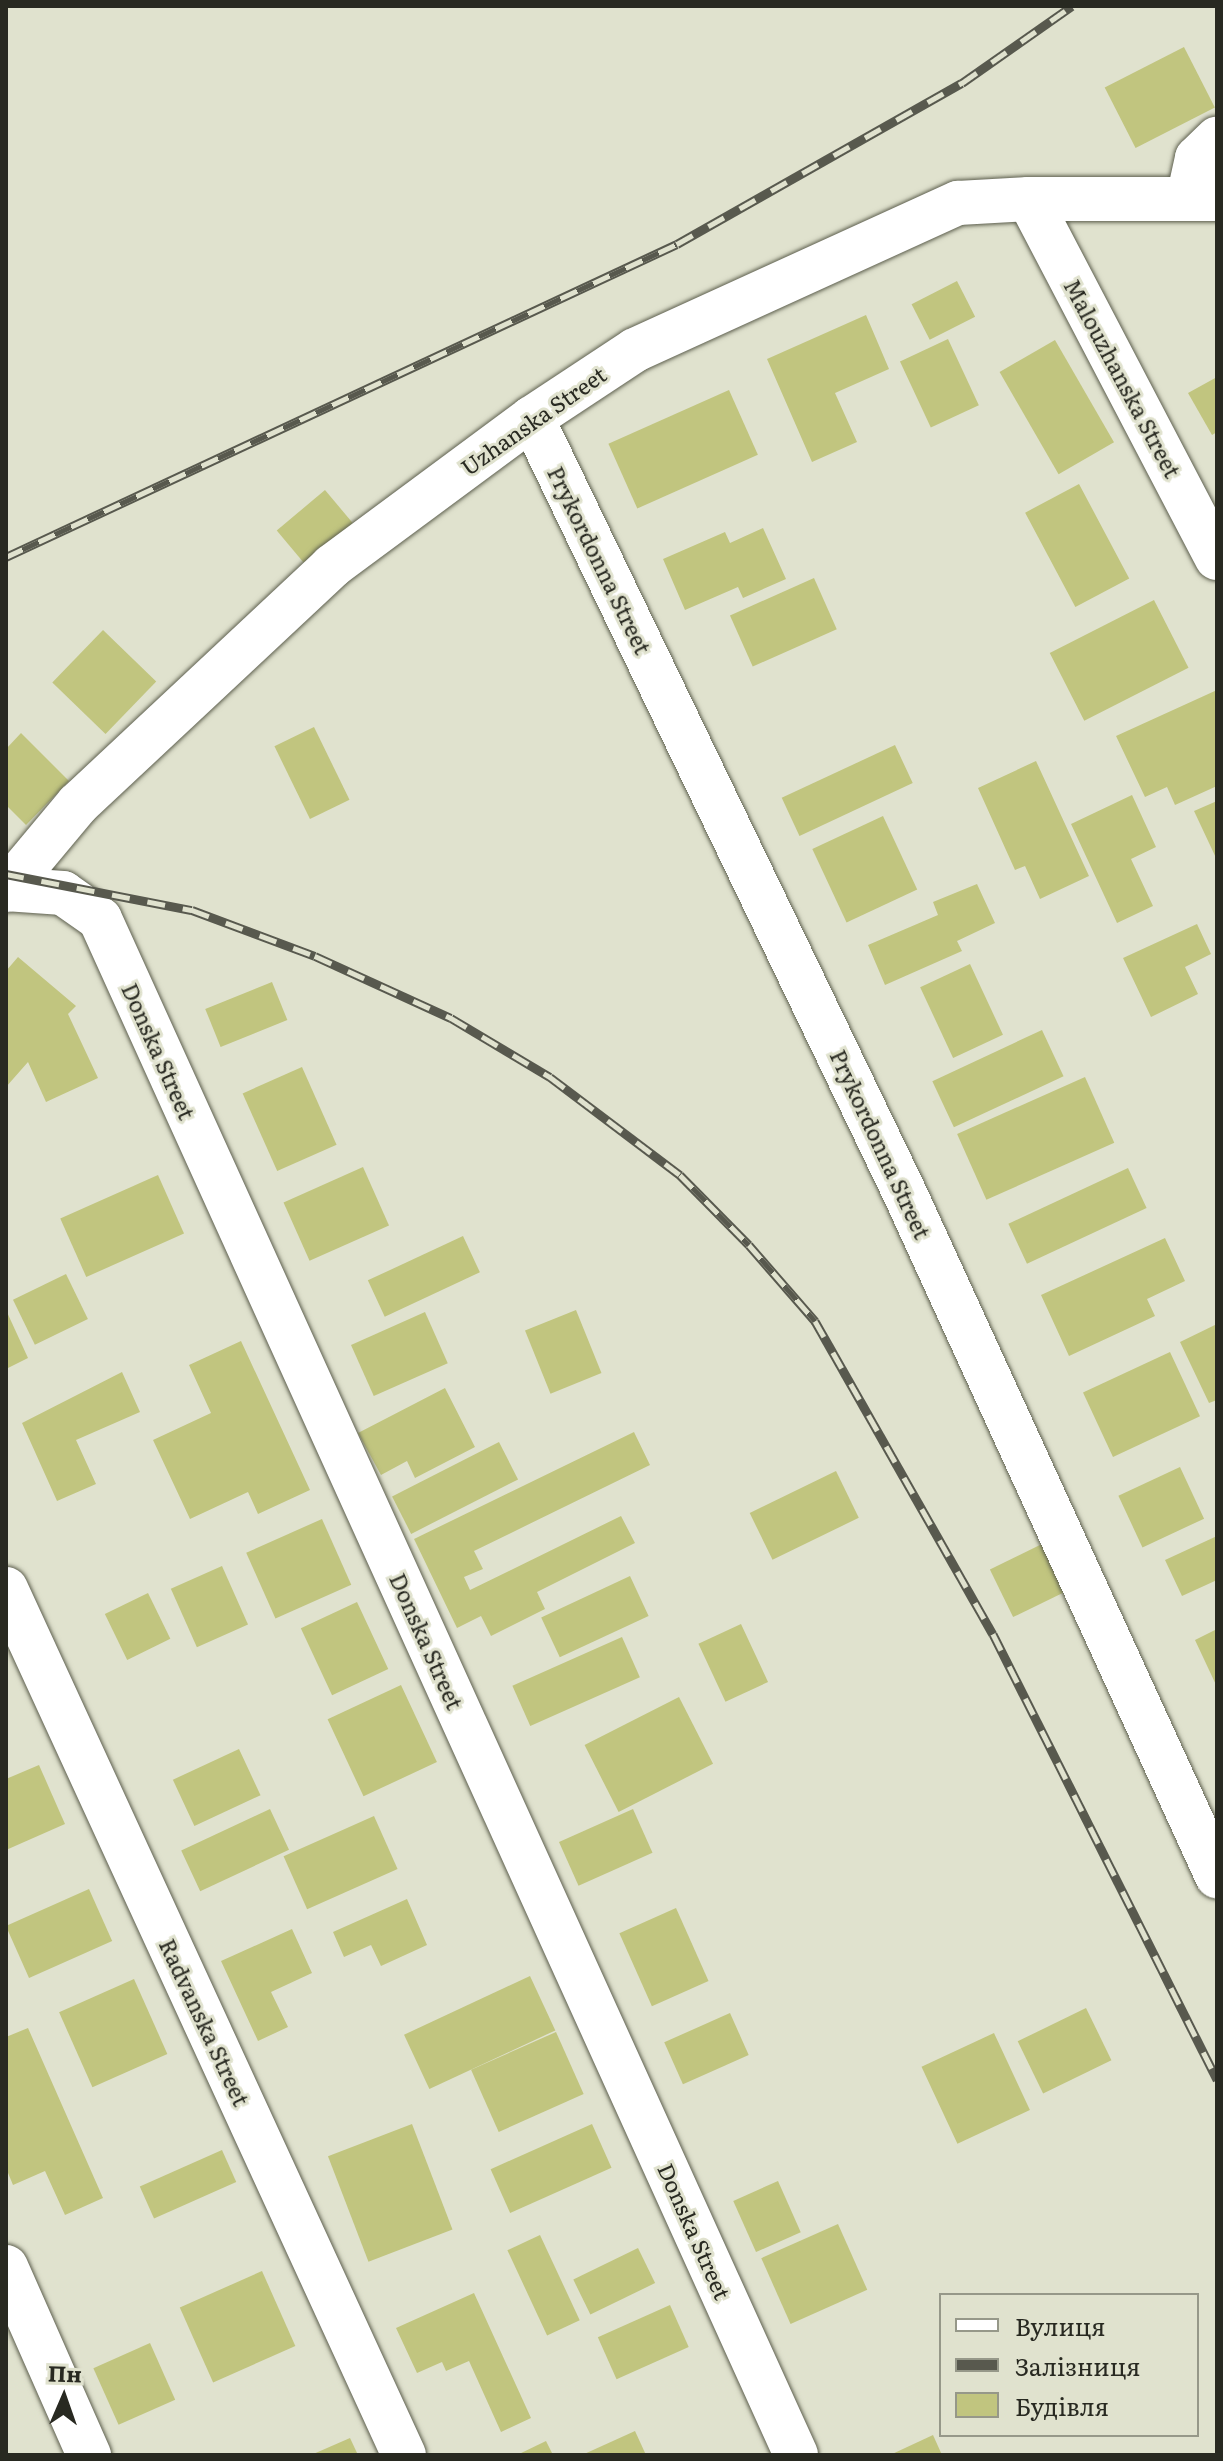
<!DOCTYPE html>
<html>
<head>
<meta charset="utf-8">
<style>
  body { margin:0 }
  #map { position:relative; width:1223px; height:2461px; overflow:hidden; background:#e0e2ce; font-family:Literata,serif }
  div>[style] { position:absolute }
  .building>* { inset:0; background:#c1c57f; transform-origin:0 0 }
  .roads { filter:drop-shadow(0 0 2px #5d5f4e) drop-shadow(0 0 2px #5d5f4e) }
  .street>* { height:44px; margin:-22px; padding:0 22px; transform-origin:22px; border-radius:22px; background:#fff }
  .rail>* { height:9px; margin-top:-4.5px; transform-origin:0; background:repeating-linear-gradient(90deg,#e0e2ce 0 18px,#58594e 0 36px); box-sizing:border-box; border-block:2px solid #58594e }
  span { translate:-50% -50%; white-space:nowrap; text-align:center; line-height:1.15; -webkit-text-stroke:6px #e0e2ce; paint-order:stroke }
  .street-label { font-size:22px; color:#282921 }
  .frame { position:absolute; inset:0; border:8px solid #282921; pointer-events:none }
  .legend { position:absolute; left:939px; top:2293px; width:260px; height:144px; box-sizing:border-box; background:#e0e2ce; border:2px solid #969889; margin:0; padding:10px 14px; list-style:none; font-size:24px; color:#282921 }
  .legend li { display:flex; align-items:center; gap:16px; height:40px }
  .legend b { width:40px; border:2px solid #969889 }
  .north { position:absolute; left:24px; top:2357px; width:80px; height:80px; -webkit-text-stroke:6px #e0e2ce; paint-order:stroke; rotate:2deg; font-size:22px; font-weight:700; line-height:32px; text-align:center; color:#282921 }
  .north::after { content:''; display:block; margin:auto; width:28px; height:36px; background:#282921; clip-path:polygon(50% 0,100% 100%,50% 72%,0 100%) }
</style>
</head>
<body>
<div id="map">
  <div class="building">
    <div style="left:1184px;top:47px;width:68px;height:89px;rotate:63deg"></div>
    <div style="left:957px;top:281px;width:40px;height:51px;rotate:63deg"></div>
    <div style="clip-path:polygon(866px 315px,889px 369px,835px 393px,857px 442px,812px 462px,767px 359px)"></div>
    <div style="left:948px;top:339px;width:73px;height:53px;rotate:65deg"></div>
    <div style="left:1055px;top:340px;width:118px;height:64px;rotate:60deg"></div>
    <div style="clip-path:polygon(1217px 377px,1217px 432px,1212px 435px,1188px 393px)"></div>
    <div style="left:729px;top:390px;width:71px;height:132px;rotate:66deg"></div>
    <div style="left:1079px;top:484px;width:107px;height:61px;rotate:62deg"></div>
    <div style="left:325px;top:490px;width:45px;height:63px;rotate:50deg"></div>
    <div style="clip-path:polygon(763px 528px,786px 579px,743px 598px,738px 587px,685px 610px,663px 559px,725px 532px,730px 543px)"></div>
    <div style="left:814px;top:578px;width:56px;height:92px;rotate:66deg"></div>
    <div style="left:1154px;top:600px;width:76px;height:117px;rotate:63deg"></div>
    <div style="left:103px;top:630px;width:74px;height:73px;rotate:44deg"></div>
    <div style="clip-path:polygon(1217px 690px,1217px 786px,1175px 805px,1167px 787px,1145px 797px,1116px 736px)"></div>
    <div style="left:314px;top:727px;width:81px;height:44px;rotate:64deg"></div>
    <div style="clip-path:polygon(21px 733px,69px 781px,26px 825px,6px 805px,6px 749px)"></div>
    <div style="left:895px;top:745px;width:42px;height:125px;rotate:65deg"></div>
    <div style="clip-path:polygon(1036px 761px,1089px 876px,1040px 899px,1025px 866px,1015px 870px,978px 788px)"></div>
    <div style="clip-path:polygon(1132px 795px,1156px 847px,1131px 859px,1153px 906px,1117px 923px,1071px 824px)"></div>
    <div style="clip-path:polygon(1217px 801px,1217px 860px,1194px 811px)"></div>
    <div style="left:883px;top:816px;width:81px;height:78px;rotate:65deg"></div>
    <div style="clip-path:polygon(977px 884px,995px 923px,957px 941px,962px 951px,885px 985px,868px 945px,938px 915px,933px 902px)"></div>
    <div style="clip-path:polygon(1197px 924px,1211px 954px,1185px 967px,1198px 994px,1151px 1017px,1123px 958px)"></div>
    <div style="clip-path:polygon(18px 957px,76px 1006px,68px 1014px,98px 1078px,46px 1102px,28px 1062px,6px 1087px,6px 971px)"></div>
    <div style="left:970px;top:964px;width:78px;height:55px;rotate:65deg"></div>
    <div style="left:272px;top:982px;width:41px;height:72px;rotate:68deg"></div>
    <div style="left:1042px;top:1030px;width:51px;height:121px;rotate:65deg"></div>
    <div style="left:302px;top:1067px;width:85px;height:65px;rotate:66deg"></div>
    <div style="left:1085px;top:1077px;width:72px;height:140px;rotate:66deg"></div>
    <div style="left:363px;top:1167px;width:64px;height:87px;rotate:66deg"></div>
    <div style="left:1128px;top:1168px;width:44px;height:132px;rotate:65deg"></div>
    <div style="left:158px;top:1175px;width:64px;height:107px;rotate:66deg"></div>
    <div style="left:463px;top:1236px;width:40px;height:105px;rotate:65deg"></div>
    <div style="clip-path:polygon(1165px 1238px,1185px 1281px,1147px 1299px,1155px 1316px,1069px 1356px,1041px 1295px)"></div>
    <div style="left:66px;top:1274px;width:50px;height:59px;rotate:64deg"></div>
    <div style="clip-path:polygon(6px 1310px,28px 1358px,6px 1369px)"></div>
    <div style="left:576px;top:1310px;width:68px;height:55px;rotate:68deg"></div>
    <div style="left:425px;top:1312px;width:56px;height:81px;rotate:66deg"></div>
    <div style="clip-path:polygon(1217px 1324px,1217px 1400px,1209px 1403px,1180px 1342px)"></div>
    <div style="clip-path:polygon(241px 1341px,310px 1490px,258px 1514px,248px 1492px,190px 1519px,153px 1440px,211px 1413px,189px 1365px)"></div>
    <div style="left:1170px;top:1352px;width:71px;height:96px;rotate:65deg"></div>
    <div style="clip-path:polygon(122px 1372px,140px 1412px,76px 1440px,96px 1484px,57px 1501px,22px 1423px)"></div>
    <div style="clip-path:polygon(445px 1388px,475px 1447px,415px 1478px,407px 1461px,381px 1475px,358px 1433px)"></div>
    <div style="clip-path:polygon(634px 1432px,650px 1465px,474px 1551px,483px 1569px,464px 1577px,470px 1590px,621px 1516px,635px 1543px,537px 1592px,545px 1609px,491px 1636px,481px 1616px,457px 1628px,414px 1539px)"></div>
    <div style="left:499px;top:1442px;width:42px;height:120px;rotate:63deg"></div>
    <div style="left:1180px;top:1467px;width:57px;height:68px;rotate:65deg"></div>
    <div style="left:836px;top:1471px;width:52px;height:96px;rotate:64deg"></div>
    <div style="left:322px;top:1519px;width:72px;height:83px;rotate:66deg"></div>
    <div style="clip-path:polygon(1217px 1536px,1217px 1580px,1182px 1596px,1165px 1560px)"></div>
    <div style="left:1042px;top:1544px;width:53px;height:58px;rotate:64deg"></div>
    <div style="left:222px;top:1566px;width:64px;height:56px;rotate:66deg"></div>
    <div style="left:630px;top:1576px;width:44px;height:98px;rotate:65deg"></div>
    <div style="left:148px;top:1593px;width:51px;height:48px;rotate:64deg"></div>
    <div style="left:357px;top:1602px;width:74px;height:62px;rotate:65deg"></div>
    <div style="left:741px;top:1624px;width:64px;height:47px;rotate:65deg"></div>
    <div style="clip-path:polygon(1217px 1629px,1217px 1687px,1195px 1640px)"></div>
    <div style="left:622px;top:1637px;width:44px;height:120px;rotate:66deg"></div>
    <div style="left:401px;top:1685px;width:85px;height:81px;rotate:65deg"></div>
    <div style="left:679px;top:1697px;width:75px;height:106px;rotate:63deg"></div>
    <div style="left:239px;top:1749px;width:51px;height:73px;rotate:65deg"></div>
    <div style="clip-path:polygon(39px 1765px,65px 1824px,6px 1850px,6px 1779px)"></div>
    <div style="left:270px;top:1809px;width:45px;height:98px;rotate:65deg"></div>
    <div style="left:633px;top:1809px;width:48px;height:81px;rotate:66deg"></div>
    <div style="left:374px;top:1816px;width:58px;height:99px;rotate:66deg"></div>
    <div style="left:89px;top:1889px;width:57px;height:91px;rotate:66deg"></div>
    <div style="clip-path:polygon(407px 1899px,427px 1945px,381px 1966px,371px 1945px,344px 1957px,333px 1932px)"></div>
    <div style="left:676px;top:1908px;width:80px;height:62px;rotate:66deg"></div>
    <div style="clip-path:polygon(292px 1929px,312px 1973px,271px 1992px,288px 2027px,258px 2041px,221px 1961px)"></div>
    <div style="left:530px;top:1976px;width:60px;height:139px;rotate:65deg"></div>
    <div style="left:134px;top:1979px;width:82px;height:82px;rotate:66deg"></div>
    <div style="left:1086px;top:2008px;width:58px;height:76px;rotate:64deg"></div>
    <div style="left:730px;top:2013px;width:46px;height:72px;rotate:66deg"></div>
    <div style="clip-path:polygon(28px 2028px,103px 2198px,65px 2215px,45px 2171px,13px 2185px,6px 2168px,6px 2037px)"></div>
    <div style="left:556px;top:2032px;width:68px;height:93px;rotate:66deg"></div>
    <div style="left:994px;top:2033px;width:85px;height:80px;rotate:65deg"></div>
    <div style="left:412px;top:2124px;width:113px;height:90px;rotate:69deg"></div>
    <div style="left:592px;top:2124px;width:48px;height:111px;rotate:66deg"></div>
    <div style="left:222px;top:2150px;width:35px;height:90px;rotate:66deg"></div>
    <div style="left:778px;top:2181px;width:56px;height:49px;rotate:66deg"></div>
    <div style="left:838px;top:2224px;width:72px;height:84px;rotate:66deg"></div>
    <div style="left:540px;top:2235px;width:94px;height:36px;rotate:65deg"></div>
    <div style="left:638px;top:2248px;width:39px;height:72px;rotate:64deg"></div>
    <div style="left:262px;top:2271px;width:82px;height:90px;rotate:66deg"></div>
    <div style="clip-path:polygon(474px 2293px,531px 2418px,501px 2432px,469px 2361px,446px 2371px,442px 2362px,417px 2373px,396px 2328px)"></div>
    <div style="left:670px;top:2305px;width:46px;height:79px;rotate:66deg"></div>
    <div style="left:150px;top:2343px;width:62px;height:62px;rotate:66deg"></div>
    <div style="clip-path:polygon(635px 2431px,646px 2455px,582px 2455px)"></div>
    <div style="clip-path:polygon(933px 2435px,942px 2455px,890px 2455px)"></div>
    <div style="clip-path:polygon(350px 2438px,358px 2455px,311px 2455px)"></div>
    <div style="clip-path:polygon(546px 2441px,553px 2455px,517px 2455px)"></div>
  </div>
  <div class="roads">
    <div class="street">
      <div style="left:1029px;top:199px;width:405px;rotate:62.4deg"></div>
      <div style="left:1188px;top:199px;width:42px;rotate:-77.6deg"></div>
      <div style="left:1197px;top:158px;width:28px;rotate:-44deg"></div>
      <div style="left:532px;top:418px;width:865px;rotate:64.32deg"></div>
      <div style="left:907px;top:1198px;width:746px;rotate:65.43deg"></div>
      <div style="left:6px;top:889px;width:57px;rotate:4deg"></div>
      <div style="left:63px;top:893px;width:45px;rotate:35.1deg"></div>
      <div style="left:100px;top:919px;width:1686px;rotate:65.62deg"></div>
      <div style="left:6px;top:890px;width:112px;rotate:-50.1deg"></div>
      <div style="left:78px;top:804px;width:348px;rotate:-43.1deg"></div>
      <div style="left:332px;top:566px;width:249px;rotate:-36.5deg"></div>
      <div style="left:532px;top:418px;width:123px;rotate:-33.4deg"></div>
      <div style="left:635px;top:350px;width:355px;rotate:-24.5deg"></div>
      <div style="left:958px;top:203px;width:71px;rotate:-3.2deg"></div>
      <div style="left:1029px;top:199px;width:188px"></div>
      <div style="left:6px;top:1589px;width:953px;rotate:65.32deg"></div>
      <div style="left:6px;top:2267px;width:206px;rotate:66.2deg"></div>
    </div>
  </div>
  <div class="rail">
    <div style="left:6px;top:557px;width:740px;rotate:-25.01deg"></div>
    <div style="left:677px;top:244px;width:327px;rotate:-29.5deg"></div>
    <div style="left:962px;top:83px;width:134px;rotate:-35deg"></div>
    <div style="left:6px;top:874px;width:189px;rotate:11deg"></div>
    <div style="left:192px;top:910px;width:131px;rotate:20.5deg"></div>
    <div style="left:315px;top:956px;width:149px;rotate:24.5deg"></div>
    <div style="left:451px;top:1018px;width:115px;rotate:30.8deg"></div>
    <div style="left:550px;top:1077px;width:163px;rotate:37deg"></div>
    <div style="left:680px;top:1175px;width:98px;rotate:45.4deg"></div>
    <div style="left:749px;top:1245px;width:101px;rotate:49deg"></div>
    <div style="left:815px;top:1321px;width:360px;rotate:60.4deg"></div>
    <div style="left:993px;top:1634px;width:499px;rotate:63.3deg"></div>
  </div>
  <div class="street-label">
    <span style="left:1123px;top:378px;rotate:62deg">Malouzhanska Street</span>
    <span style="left:533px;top:420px;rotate:-35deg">Uzhanska Street</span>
    <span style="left:600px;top:560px;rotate:64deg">Prykordonna Street</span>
    <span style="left:159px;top:1051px;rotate:66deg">Donska Street</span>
    <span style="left:881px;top:1144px;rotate:65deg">Prykordonna Street</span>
    <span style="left:427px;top:1641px;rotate:66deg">Donska Street</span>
    <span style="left:205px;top:2022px;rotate:65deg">Radvanska Street</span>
    <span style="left:695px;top:2231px;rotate:66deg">Donska Street</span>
  </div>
  <div class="frame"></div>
  <ul class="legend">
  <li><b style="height:10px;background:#fff"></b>Вулиця</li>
  <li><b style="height:10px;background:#58594e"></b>Залізниця</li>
  <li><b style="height:22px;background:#c1c57f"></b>Будівля</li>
  </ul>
  <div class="north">Пн</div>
</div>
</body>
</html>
